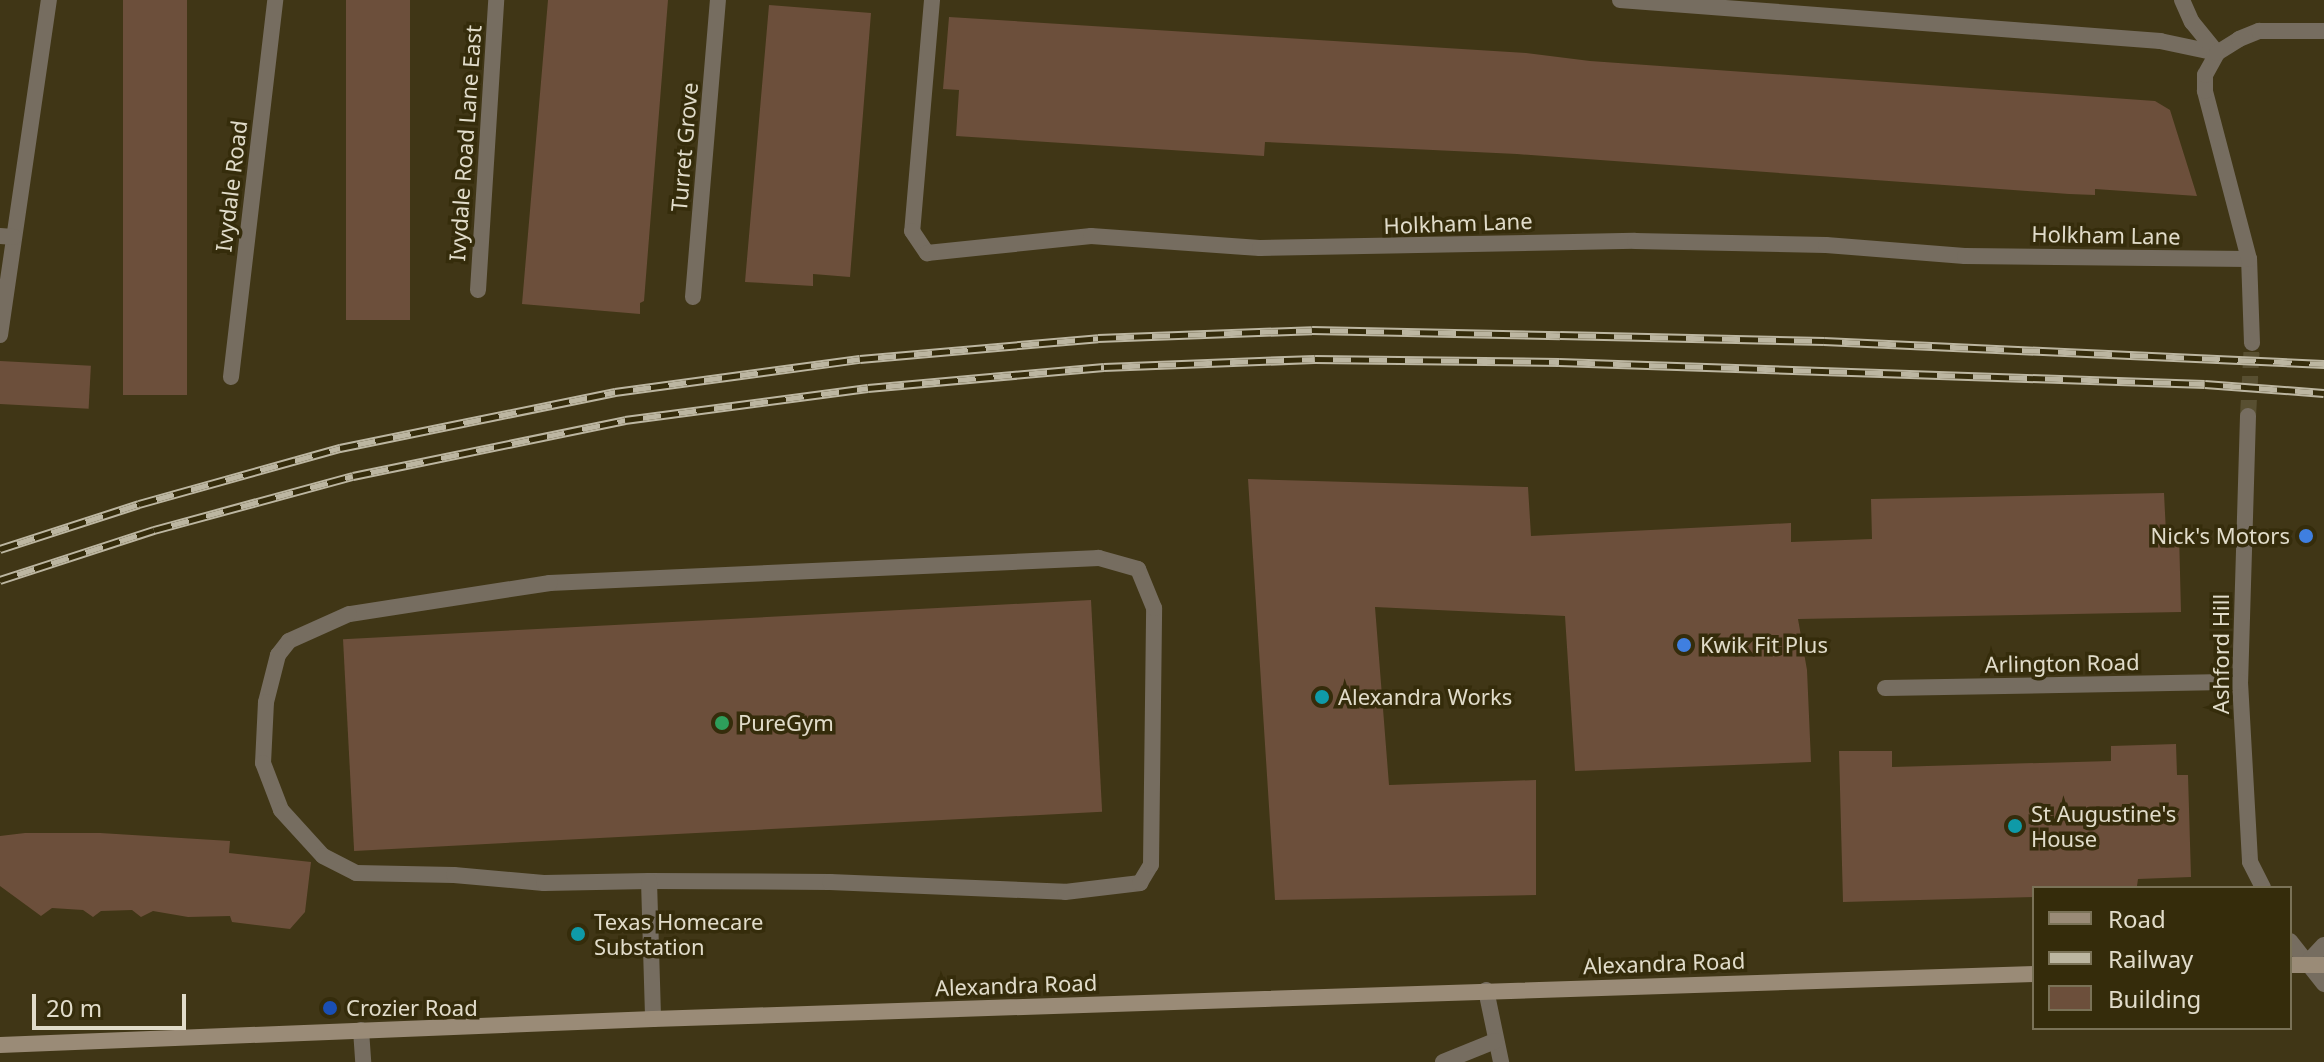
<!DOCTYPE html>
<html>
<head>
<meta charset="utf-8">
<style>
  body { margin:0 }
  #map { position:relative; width:2324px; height:1062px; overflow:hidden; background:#403616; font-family:"Noto Sans",sans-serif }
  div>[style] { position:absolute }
  .building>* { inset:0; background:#6c4f3b; transform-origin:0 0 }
  .street-tunnel>* { height:16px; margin-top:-8px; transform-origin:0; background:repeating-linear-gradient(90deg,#584f31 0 16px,transparent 0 24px) }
  .lane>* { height:16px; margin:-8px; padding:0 8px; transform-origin:8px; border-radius:8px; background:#766d60 }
  .street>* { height:16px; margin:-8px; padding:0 8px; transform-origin:8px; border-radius:8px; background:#766d60 }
  .secondary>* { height:16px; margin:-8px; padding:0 8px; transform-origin:8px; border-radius:8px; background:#9a8b77 }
  .rail>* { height:9px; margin-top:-4.5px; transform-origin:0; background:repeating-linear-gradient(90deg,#352c0b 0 18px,#bcb6a1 0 36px); box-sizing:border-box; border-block:2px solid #bcb6a1 }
  .dots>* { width:22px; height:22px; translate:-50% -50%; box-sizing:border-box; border:4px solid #352c0b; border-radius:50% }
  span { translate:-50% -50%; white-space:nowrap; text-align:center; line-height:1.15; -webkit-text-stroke:7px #352c0b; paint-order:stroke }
  .street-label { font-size:22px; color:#e1dcca }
  .poi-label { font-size:22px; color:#e1dcca }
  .right { translate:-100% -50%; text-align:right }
  .left { translate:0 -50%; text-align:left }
  .legend { position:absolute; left:2032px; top:886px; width:260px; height:144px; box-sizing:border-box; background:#352c0b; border:2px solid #7a7257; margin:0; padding:10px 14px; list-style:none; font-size:24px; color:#e1dcca }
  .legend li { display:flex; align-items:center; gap:16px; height:40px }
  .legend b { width:40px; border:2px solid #7a7257 }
  .scale { position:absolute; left:32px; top:994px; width:154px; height:36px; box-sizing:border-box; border:4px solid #e1dcca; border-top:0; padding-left:10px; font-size:24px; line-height:28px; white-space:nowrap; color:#e1dcca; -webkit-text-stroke:6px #352c0b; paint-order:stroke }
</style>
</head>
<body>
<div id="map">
  <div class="building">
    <div style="left:123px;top:0;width:64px;height:395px"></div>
    <div style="left:346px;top:0;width:64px;height:320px"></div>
    <div style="clip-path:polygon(548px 0,668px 0,644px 301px,640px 303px,640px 314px,522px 304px)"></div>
    <div style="clip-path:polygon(769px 5px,871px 13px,850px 277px,813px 274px,813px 286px,745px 282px)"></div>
    <div style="clip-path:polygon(949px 17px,1526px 53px,1590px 61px,2155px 101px,2170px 110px,2197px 196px,2095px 189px,2095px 195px,2069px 194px,1517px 154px,1265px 142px,1264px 156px,956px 136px,959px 90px,943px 89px)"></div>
    <div style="left:0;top:361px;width:91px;height:43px;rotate:3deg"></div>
    <div style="clip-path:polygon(1248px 479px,1528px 487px,1531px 536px,1791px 523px,1791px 542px,1872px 539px,1871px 499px,2164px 493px,2166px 533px,2179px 533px,2181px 612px,1798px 619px,1807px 670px,1811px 762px,1575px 771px,1565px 616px,1375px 607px,1389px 785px,1536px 780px,1536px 895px,1275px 900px)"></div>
    <div style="left:1091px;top:600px;width:212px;height:749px;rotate:87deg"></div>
    <div style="clip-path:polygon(2176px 744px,2177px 775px,2188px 775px,2191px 877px,2138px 879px,2137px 886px,2114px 888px,2034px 888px,2034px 897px,1843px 902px,1839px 751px,1892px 751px,1892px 767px,2111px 761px,2111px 746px)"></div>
    <div style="clip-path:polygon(25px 833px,100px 833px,230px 841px,229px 853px,311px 862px,305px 912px,290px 929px,232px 922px,230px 916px,188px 917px,153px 911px,141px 917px,132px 910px,101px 911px,93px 917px,83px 910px,52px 908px,41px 916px,0 886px,0 836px)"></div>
  </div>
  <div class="street-tunnel">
    <div style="left:2248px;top:416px;width:73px;rotate:-86.9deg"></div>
  </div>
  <div class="lane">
    <div style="left:932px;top:0;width:232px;rotate:94.9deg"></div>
    <div style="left:912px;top:231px;width:27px;rotate:56deg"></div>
    <div style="left:927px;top:253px;width:165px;rotate:-5.9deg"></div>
    <div style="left:1091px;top:236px;width:169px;rotate:4.1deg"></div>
    <div style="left:1260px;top:248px;width:375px;rotate:-1.1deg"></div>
    <div style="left:1635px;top:241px;width:191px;rotate:1.2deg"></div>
    <div style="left:1826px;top:245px;width:139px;rotate:4.5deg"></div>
    <div style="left:1965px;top:256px;width:284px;rotate:0.6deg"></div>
    <div style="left:478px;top:290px;width:291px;rotate:-86.4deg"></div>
    <div style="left:0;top:335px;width:339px;rotate:-81.7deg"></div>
    <div style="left:649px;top:881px;width:181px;rotate:0.3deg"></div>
    <div style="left:830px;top:882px;width:235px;rotate:2.4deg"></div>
    <div style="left:1065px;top:892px;width:76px;rotate:-6.8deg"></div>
    <div style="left:1140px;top:883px;width:21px;rotate:-59deg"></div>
    <div style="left:1151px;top:865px;width:257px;rotate:-89.3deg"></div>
    <div style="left:1154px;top:608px;width:42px;rotate:-112.3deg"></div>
    <div style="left:1138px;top:569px;width:41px;rotate:-164.2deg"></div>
    <div style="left:1099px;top:558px;width:550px;rotate:177.39deg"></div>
    <div style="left:550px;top:583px;width:203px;rotate:171.2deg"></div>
    <div style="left:349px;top:614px;width:66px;rotate:155.8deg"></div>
    <div style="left:289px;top:641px;width:18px;rotate:128deg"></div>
    <div style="left:278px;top:655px;width:49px;rotate:104.3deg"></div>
    <div style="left:266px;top:702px;width:61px;rotate:92.8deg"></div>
    <div style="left:263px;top:763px;width:50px;rotate:69deg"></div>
    <div style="left:281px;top:810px;width:62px;rotate:47.6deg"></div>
    <div style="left:323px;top:856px;width:37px;rotate:27deg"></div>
    <div style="left:356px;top:873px;width:98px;rotate:1.2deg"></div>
    <div style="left:454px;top:875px;width:90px;rotate:5.1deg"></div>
    <div style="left:544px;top:883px;width:105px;rotate:-1.1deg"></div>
    <div style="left:649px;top:881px;width:138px;rotate:88.3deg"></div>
  </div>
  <div class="street">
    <div style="left:1620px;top:0;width:542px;rotate:4.34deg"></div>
    <div style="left:2160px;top:41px;width:58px;rotate:11.9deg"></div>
    <div style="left:2182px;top:0;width:24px;rotate:66deg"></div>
    <div style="left:2192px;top:22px;width:40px;rotate:51deg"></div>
    <div style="left:0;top:236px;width:14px;rotate:4deg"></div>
    <div style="left:693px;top:297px;width:298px;rotate:-85.2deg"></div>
    <div style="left:2252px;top:343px;width:84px;rotate:-92deg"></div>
    <div style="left:2249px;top:259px;width:174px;rotate:-104.7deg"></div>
    <div style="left:2205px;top:91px;width:16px;rotate:-90deg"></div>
    <div style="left:2205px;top:75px;width:25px;rotate:-61deg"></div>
    <div style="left:2217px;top:53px;width:26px;rotate:-32deg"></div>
    <div style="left:2239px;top:39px;width:22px;rotate:-22deg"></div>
    <div style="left:2259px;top:31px;width:65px"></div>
    <div style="left:231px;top:377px;width:380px;rotate:-83.3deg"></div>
    <div style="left:2248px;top:416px;width:266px;rotate:91.7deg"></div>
    <div style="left:2240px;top:682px;width:180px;rotate:86.8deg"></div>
    <div style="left:2250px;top:862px;width:29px;rotate:63deg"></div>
    <div style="left:1885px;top:688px;width:355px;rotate:-1deg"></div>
    <div style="left:2290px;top:941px;width:55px;rotate:51.7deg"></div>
    <div style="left:2306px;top:964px;width:26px;rotate:-47deg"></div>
    <div style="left:1486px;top:990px;width:74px;rotate:78.2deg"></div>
    <div style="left:361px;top:1030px;width:32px;rotate:86deg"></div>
    <div style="left:1443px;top:1062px;width:56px;rotate:-22deg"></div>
  </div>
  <div class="secondary">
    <div style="left:2290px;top:965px;width:34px"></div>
    <div style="left:0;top:1045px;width:654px;rotate:-2.28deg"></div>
    <div style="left:653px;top:1019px;width:1382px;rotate:-1.87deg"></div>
  </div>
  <div class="rail">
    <div style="left:0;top:549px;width:146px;rotate:-17.9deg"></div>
    <div style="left:139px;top:504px;width:209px;rotate:-15.6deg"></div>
    <div style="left:340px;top:448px;width:281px;rotate:-11.5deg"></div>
    <div style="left:615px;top:392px;width:247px;rotate:-7.7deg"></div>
    <div style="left:860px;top:359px;width:239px;rotate:-5deg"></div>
    <div style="left:1098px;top:338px;width:214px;rotate:-2.1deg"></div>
    <div style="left:1312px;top:330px;width:248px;rotate:1.2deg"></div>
    <div style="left:1560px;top:335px;width:264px;rotate:1.3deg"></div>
    <div style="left:1824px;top:341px;width:501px;rotate:2.63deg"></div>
    <div style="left:0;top:580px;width:162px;rotate:-18deg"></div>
    <div style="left:154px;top:530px;width:206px;rotate:-15.2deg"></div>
    <div style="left:353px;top:476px;width:278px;rotate:-11.6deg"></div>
    <div style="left:625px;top:420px;width:245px;rotate:-7.5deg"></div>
    <div style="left:868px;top:388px;width:237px;rotate:-5.1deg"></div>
    <div style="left:1104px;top:367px;width:211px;rotate:-2.2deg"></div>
    <div style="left:1315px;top:359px;width:244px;rotate:0.7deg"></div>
    <div style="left:1559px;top:362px;width:646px;rotate:1.95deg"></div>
    <div style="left:2205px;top:384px;width:119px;rotate:4.3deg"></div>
  </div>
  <div class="dots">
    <div style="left:2306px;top:536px;background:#3f7fe0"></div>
    <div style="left:1684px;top:645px;background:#3f7fe0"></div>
    <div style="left:1322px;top:697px;background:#0f9aa8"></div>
    <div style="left:722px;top:723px;background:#2e9e5b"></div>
    <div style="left:2015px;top:826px;background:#0f9aa8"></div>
    <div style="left:578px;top:934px;background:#0f9aa8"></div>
    <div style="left:330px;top:1008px;background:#1a4fb4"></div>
  </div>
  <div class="street-label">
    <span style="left:465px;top:143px;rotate:-86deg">Ivydale Road Lane East</span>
    <span style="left:684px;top:147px;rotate:-85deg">Turret Grove</span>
    <span style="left:231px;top:186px;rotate:-83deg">Ivydale Road</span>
    <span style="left:1458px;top:223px;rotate:-2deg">Holkham Lane</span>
    <span style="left:2106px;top:235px;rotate:1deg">Holkham Lane</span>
    <span style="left:2221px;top:654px;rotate:-90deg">Ashford Hill</span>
    <span style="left:2062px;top:663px;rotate:-1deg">Arlington Road</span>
    <span style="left:1664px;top:963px;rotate:-2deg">Alexandra Road</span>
    <span style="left:1016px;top:985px;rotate:-2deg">Alexandra Road</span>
  </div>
  <div class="poi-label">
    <span class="right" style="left:2290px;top:536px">Nick's Motors</span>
    <span class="left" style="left:1700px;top:645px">Kwik Fit Plus</span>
    <span class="left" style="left:1338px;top:697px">Alexandra Works</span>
    <span class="left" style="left:738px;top:723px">PureGym</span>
    <span class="left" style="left:2031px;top:826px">St Augustine's<br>House</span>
    <span class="left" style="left:594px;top:934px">Texas Homecare<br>Substation</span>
    <span class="left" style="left:346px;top:1008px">Crozier Road</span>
  </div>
  <ul class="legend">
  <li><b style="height:10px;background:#9a8b77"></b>Road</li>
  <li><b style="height:10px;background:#bcb6a1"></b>Railway</li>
  <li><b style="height:22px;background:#6c4f3b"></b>Building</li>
  </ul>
  <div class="scale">20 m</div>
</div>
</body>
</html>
